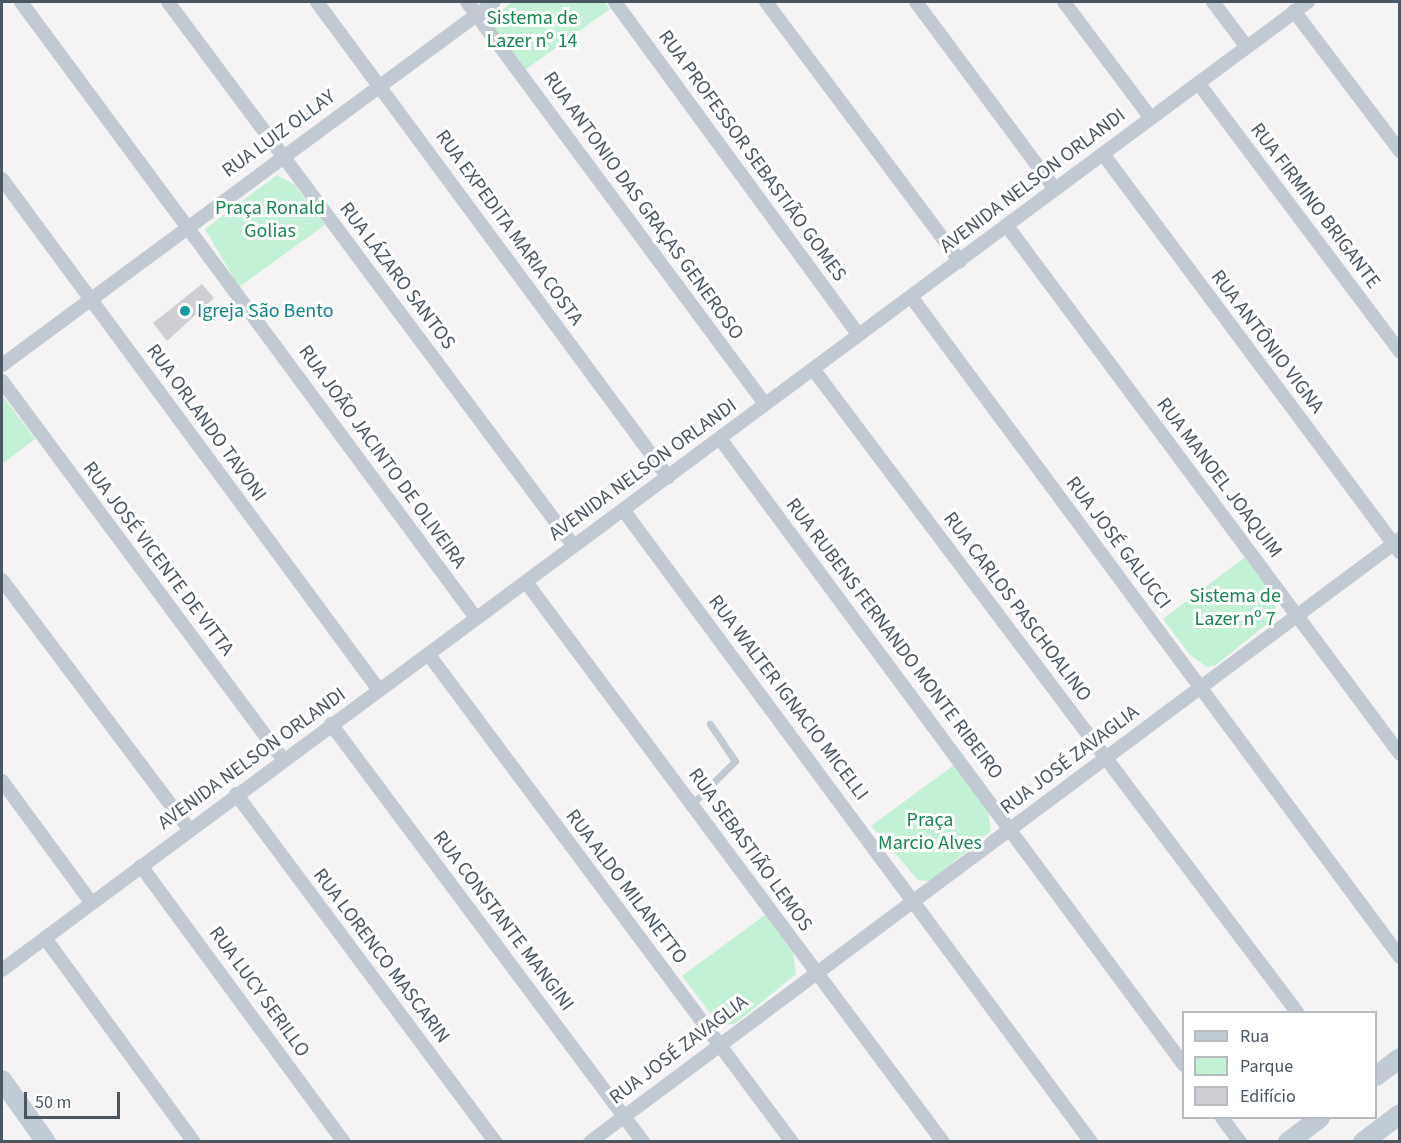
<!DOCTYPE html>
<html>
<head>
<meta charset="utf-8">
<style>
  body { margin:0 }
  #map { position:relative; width:1401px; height:1143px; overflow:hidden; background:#f5f3f3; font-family:"Source Sans 3",sans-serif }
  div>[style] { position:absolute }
  .green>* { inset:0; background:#c3f1d5 }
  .building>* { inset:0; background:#cdcfd5 }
  .lane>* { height:7px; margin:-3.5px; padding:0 3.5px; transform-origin:3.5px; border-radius:3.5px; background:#c1cad2 }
  .street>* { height:14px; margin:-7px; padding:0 7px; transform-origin:7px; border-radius:7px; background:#c1cad2 }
  .secondary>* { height:20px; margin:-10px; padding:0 10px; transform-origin:10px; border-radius:10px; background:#c1cbd6 }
  .dots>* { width:16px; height:16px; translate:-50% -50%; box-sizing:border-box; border:3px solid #fff; border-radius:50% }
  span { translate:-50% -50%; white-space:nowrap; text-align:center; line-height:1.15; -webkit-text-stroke:6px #fff; paint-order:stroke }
  .park-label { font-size:20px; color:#17864f }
  .street-label { font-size:20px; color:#4a5661 }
  .culture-label { font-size:20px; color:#0d838f }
  .left { translate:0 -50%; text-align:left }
  .frame { position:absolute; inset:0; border:3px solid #4a5661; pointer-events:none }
  .legend { position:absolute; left:1182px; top:1011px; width:195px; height:108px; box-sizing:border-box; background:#fff; border:2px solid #b7bbc0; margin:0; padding:8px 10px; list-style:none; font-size:18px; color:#4a5661 }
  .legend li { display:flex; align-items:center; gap:12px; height:30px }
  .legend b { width:30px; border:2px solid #b7bbc0 }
  .scale { position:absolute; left:24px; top:1092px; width:96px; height:27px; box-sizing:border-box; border:3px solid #4a5661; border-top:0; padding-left:8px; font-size:18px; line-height:21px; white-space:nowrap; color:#4a5661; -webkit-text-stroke:4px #fff; paint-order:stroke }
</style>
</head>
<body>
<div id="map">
  <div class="green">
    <div style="clip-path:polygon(511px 2px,604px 2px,610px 9px,525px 70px,494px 28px,493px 19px)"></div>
    <div style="clip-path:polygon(277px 175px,295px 185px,325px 225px,239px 287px,205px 229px)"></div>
    <div style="clip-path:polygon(2px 395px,35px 439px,2px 464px)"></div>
    <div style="clip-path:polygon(1245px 557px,1274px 595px,1277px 616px,1216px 665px,1207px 667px,1190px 655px,1163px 619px)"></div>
    <div style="clip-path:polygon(954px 765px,988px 810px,991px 831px,930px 881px,918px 880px,871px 826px)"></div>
    <div style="clip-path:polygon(765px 915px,793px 953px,796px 974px,736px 1023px,726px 1025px,710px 1013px,682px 976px)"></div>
  </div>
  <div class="building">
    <div style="clip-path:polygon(202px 284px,214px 298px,167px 341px,153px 323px)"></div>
  </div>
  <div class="lane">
    <div style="left:692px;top:804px;width:61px;rotate:-45deg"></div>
    <div style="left:735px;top:761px;width:45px;rotate:-124deg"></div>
  </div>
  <div class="street">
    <div style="left:21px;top:2px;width:766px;rotate:53.55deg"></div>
    <div style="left:168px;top:2px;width:677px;rotate:53.28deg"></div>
    <div style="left:317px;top:2px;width:591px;rotate:53.54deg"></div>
    <div style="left:467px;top:2px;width:500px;rotate:53.45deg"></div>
    <div style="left:615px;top:2px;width:411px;rotate:53.8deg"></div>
    <div style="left:766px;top:2px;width:324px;rotate:53.2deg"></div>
    <div style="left:916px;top:2px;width:232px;rotate:53.4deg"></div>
    <div style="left:1064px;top:2px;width:144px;rotate:53.2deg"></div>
    <div style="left:1213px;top:2px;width:56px;rotate:52.9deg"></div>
    <div style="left:1294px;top:11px;width:176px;rotate:52.9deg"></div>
    <div style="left:1199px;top:84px;width:335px;rotate:53.1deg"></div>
    <div style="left:1103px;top:154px;width:497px;rotate:53.3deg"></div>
    <div style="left:2px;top:179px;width:635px;rotate:53.58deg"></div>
    <div style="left:1007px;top:226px;width:658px;rotate:53.34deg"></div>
    <div style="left:912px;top:298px;width:820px;rotate:53.48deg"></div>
    <div style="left:2px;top:365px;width:611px;rotate:-36.42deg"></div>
    <div style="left:813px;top:369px;width:805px;rotate:53.03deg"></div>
    <div style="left:2px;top:381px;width:472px;rotate:53.4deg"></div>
    <div style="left:721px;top:440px;width:778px;rotate:53.47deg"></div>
    <div style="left:624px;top:511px;width:785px;rotate:53.5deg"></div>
    <div style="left:2px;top:580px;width:311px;rotate:53.1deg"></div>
    <div style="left:526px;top:582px;width:698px;rotate:53.33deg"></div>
    <div style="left:429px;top:655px;width:607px;rotate:53.3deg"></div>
    <div style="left:331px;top:724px;width:522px;rotate:53.26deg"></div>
    <div style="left:2px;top:781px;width:150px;rotate:53.7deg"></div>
    <div style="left:236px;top:794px;width:434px;rotate:53.3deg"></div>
    <div style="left:141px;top:866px;width:343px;rotate:53.7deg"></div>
    <div style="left:45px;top:938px;width:253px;rotate:53.9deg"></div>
    <div style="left:2px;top:970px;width:1626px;rotate:-36.55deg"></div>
    <div style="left:1222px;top:1118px;width:30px;rotate:53deg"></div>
    <div style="left:590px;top:1142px;width:1010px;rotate:-36.67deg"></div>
  </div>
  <div class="secondary">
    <div style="left:1376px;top:1076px;width:30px;rotate:-37deg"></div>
    <div style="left:2px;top:1080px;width:76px;rotate:54.6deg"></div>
    <div style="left:1288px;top:1142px;width:40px;rotate:-37deg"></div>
    <div style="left:1363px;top:1142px;width:46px;rotate:-37.1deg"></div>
  </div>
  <div class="dots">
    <div style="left:185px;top:311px;background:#0f9aa8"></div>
  </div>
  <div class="park-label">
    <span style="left:532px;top:30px">Sistema de<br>Lazer nº 14</span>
    <span style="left:270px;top:220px">Praça Ronald<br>Golias</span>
    <span style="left:1235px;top:608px">Sistema de<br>Lazer nº 7</span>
    <span style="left:930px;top:832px">Praça<br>Marcio Alves</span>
  </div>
  <div class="street-label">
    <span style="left:279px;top:134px;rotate:-36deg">RUA LUIZ OLLAY</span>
    <span style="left:752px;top:156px;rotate:54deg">RUA PROFESSOR SEBASTIÃO GOMES</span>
    <span style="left:1033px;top:181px;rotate:-37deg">AVENIDA NELSON ORLANDI</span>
    <span style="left:643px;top:206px;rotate:54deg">RUA ANTONIO DAS GRAÇAS GENEROSO</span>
    <span style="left:1315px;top:206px;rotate:53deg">RUA FIRMINO BRIGANTE</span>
    <span style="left:509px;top:228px;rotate:54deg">RUA EXPEDITA MARIA COSTA</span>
    <span style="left:397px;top:276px;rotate:53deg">RUA LÁZARO SANTOS</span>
    <span style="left:1267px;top:342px;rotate:53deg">RUA ANTÔNIO VIGNA</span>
    <span style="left:206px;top:423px;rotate:54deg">RUA ORLANDO TAVONI</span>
    <span style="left:382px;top:457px;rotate:54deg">RUA JOÃO JACINTO DE OLIVEIRA</span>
    <span style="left:643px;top:470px;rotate:-36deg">AVENIDA NELSON ORLANDI</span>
    <span style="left:1219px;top:478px;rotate:53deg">RUA MANOEL JOAQUIM</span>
    <span style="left:1118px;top:543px;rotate:53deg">RUA JOSÉ GALUCCI</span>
    <span style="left:158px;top:559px;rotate:53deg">RUA JOSÉ VICENTE DE VITTA</span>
    <span style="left:1017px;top:607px;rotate:53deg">RUA CARLOS PASCHOALINO</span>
    <span style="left:894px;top:639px;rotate:53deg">RUA RUBENS FERNANDO MONTE RIBEIRO</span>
    <span style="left:788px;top:698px;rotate:53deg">RUA WALTER IGNACIO MICELLI</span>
    <span style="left:252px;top:759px;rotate:-36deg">AVENIDA NELSON ORLANDI</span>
    <span style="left:1070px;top:760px;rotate:-37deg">RUA JOSÉ ZAVAGLIA</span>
    <span style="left:750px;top:850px;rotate:54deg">RUA SEBASTIÃO LEMOS</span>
    <span style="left:626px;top:887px;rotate:53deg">RUA ALDO MILANETTO</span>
    <span style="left:503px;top:921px;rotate:53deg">RUA CONSTANTE MANGINI</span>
    <span style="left:381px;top:956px;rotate:53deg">RUA LORENCO MASCARIN</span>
    <span style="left:259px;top:992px;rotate:54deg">RUA LUCY SERILLO</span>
    <span style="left:679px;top:1050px;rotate:-37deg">RUA JOSÉ ZAVAGLIA</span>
  </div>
  <div class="culture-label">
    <span class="left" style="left:197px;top:311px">Igreja São Bento</span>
  </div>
  <div class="frame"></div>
  <ul class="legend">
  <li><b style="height:8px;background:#c1cbd6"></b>Rua</li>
  <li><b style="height:16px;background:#c3f1d5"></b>Parque</li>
  <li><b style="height:16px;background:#cdcfd5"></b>Edifício</li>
  </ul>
  <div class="scale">50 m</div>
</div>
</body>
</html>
